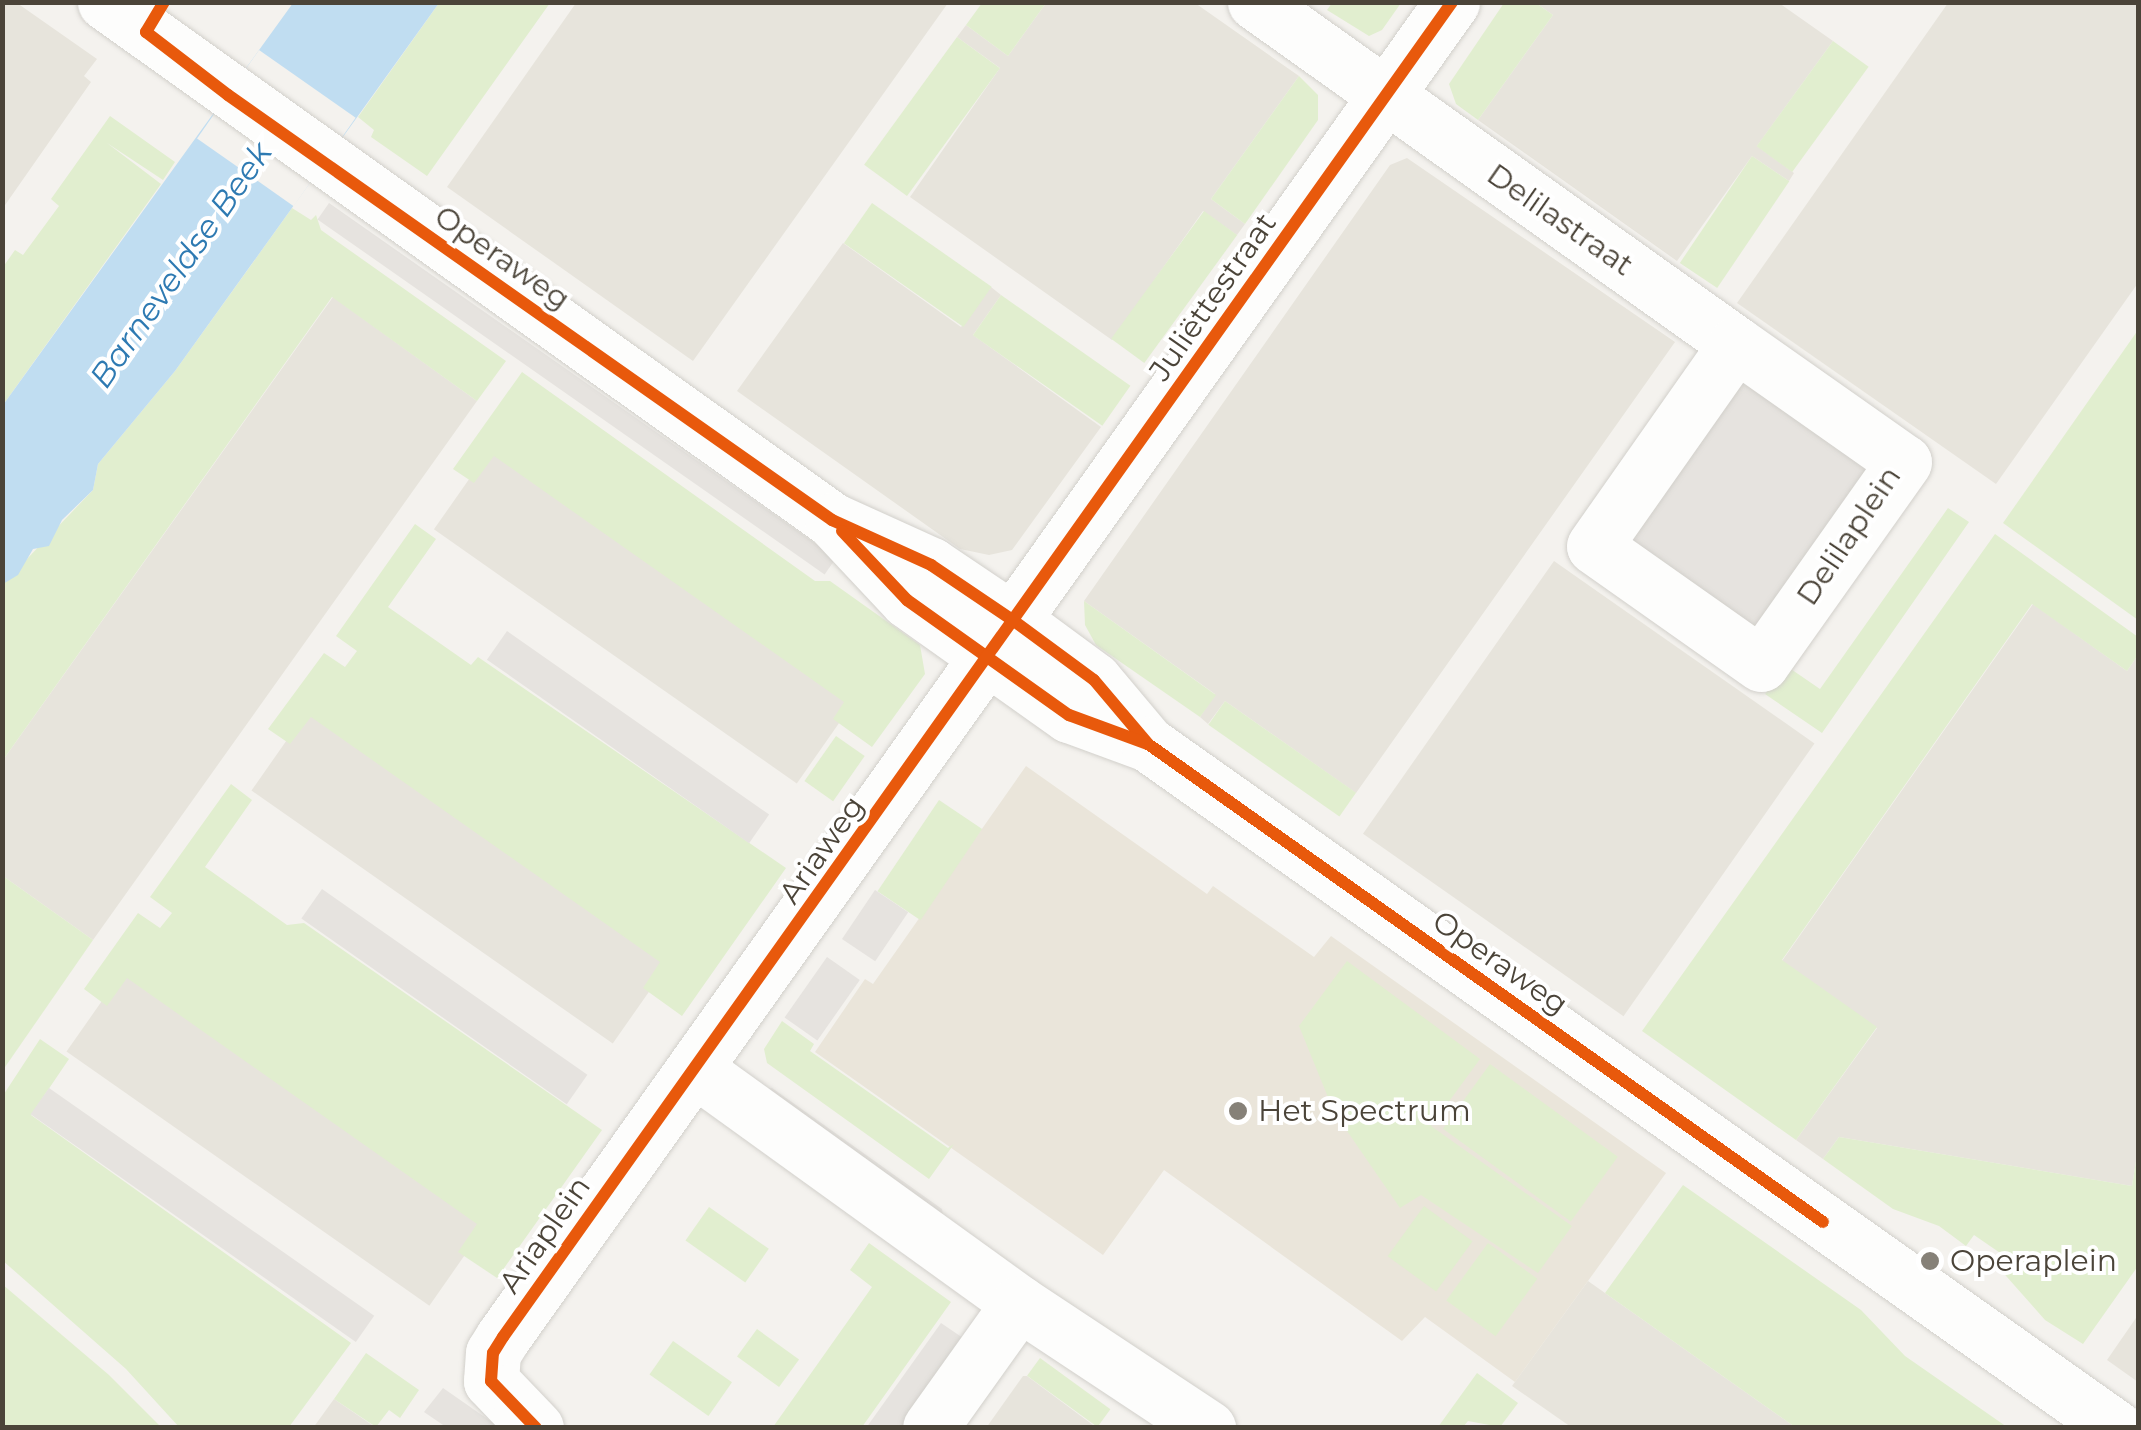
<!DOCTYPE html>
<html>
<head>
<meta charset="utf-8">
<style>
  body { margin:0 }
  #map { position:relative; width:2141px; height:1430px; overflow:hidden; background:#f4f2ee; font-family:Montserrat,sans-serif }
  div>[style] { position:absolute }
  .residential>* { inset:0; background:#e7e4dc; transform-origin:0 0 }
  .education>* { inset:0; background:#eae5da }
  .green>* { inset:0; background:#e1eecf; transform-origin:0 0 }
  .parking>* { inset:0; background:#e6e3df; transform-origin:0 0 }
  .water>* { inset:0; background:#c0ddf1 }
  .pier>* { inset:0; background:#f4f2ee; transform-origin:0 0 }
  .roads { filter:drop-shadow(0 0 2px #d2d0cb) drop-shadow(0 0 2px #d2d0cb) }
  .minor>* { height:55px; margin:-27.5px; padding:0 27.5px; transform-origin:27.5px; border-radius:27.5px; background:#fdfdfc }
  .tertiary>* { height:55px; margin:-27.5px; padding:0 27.5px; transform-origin:27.5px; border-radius:27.5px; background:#fdfdfc }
  .cycleway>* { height:12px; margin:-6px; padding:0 6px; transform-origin:6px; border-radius:6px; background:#e8590c }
  .dots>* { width:28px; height:28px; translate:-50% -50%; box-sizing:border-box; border:5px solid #fff; border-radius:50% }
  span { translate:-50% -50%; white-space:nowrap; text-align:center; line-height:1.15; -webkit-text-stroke:8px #fff; paint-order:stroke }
  .street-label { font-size:30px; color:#4b4439 }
  .poi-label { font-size:30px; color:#4b4439 }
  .left { translate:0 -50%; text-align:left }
  .water-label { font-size:32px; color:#2e7ab2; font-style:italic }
  .frame { position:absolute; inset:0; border:5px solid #4b4439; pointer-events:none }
</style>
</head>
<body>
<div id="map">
  <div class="residential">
    <div style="clip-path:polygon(3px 2px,17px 3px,97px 59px,84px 76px,91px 82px,3px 208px)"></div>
    <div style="clip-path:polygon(1561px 2px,1779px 3px,1833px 41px,1757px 146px,1794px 173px,1789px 181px,1752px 156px,1677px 261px,1478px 120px,1553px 15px,1536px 3px)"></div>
    <div style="clip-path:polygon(576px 3px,948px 3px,693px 361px,447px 187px)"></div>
    <div style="clip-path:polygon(1046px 3px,1195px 3px,1299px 76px,1211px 199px,1245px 224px,1237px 235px,1203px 211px,1112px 340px,910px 197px,1000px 68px,957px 37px,966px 25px,1008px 56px)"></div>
    <div style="clip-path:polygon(1948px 3px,2138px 3px,2138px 283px,1996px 484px,1737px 303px)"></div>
    <div style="clip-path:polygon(1407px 158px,1675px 342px,1356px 793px,1225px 701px,1208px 724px,1200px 717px,1215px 694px,1084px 601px,1390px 165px)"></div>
    <div style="clip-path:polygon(843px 243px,961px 327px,991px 287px,1001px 295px,973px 335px,1101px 427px,1012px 550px,989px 555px,960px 549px,737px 391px)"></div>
    <div style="clip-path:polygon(333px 297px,477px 401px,93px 940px,3px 876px,3px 760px)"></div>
    <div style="left:493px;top:445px;width:443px;height:103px;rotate:35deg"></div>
    <div style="left:1554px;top:561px;width:318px;height:333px;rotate:35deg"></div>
    <div style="clip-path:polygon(2033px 604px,2127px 671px,2138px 655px,2138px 1149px,2132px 1186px,1839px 1137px,1823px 1159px,1796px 1140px,1877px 1028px,1782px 961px)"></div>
    <div style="left:310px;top:707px;width:441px;height:102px;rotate:35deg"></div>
    <div style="left:125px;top:968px;width:443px;height:102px;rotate:35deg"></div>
    <div style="clip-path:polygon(1588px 1281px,1795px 1427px,1571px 1427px,1512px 1386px)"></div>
    <div style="clip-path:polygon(2138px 1315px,2138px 1382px,2107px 1360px)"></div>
    <div style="clip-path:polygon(1023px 1376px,1027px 1376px,1097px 1428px,986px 1428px)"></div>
    <div style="clip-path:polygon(334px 1399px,375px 1427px,313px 1428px)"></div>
  </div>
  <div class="education">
    <div style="clip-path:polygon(1026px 766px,1207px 894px,1213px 886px,1314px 957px,1331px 936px,1666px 1173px,1515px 1382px,1425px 1317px,1402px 1341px,1164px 1170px,1103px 1255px,815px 1052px,865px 979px,873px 984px)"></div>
  </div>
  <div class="green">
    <div style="clip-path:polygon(439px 3px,550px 3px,427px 176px,371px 137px,374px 130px,358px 117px)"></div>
    <div style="clip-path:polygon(982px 3px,982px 2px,1046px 3px,1008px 56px,966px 25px)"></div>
    <div style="clip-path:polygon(1332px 3px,1332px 2px,1401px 3px,1382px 30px,1369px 36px,1327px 10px)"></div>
    <div style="clip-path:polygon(1504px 3px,1536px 3px,1553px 15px,1478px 120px,1456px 104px,1449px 84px)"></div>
    <div style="left:957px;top:37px;width:53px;height:158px;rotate:36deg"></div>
    <div style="left:1833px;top:41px;width:44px;height:130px;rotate:36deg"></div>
    <div style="clip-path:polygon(1299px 76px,1318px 95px,1318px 120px,1245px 224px,1211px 199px)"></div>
    <div style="clip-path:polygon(110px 116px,175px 162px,163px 180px,107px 143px,161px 184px,3px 405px,3px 267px,15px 250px,23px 255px,59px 206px,51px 199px)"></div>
    <div style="left:1752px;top:156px;width:45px;height:129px;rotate:34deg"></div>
    <div style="left:872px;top:203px;width:146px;height:49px;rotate:35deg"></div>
    <div style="clip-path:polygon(292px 208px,311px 220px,316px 215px,321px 230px,506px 361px,477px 401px,332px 297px,3px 760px,3px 584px,93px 490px,98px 464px,175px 371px)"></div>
    <div style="left:1204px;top:211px;width:41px;height:158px;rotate:36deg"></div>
    <div style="left:1001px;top:295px;width:158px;height:49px;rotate:35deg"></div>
    <div style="clip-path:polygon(2138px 330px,2138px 620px,2003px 523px)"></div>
    <div style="clip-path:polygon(522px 372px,815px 581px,830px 581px,920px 645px,925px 674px,872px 747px,833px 719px,844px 702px,494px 456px,474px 483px,453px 469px)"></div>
    <div style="clip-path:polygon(1948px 508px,1969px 522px,1822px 733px,1765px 694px,1785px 665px,1820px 689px)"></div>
    <div style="clip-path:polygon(415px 524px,436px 539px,388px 607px,471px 665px,478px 657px,786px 868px,682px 1016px,643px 988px,660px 962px,311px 717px,290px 744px,268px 729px,324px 653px,345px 667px,357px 651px,336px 636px)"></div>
    <div style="clip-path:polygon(1995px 534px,2138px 637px,2138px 655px,2127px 671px,2032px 604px,1782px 960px,1877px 1027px,1796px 1140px,1642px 1031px)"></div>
    <div style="clip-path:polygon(1084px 601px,1216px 695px,1200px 717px,1096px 645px,1085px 625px)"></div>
    <div style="left:1225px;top:701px;width:160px;height:29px;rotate:35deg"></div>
    <div style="left:836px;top:736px;width:35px;height:55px;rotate:35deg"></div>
    <div style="clip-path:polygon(231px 784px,252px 800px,205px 867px,287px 925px,304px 923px,602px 1130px,497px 1278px,458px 1252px,477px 1224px,127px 978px,107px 1006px,84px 989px,138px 913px,160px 928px,172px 913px,150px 897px)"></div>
    <div style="left:939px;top:800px;width:52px;height:110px;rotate:34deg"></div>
    <div style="clip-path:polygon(3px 876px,93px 940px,3px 1070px)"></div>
    <div style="clip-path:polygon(1347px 961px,1480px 1059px,1431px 1126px,1572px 1226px,1538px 1273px,1421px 1195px,1400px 1208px,1334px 1112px,1299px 1026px)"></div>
    <div style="clip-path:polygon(782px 1021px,814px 1044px,810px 1051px,948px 1148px,954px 1144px,929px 1179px,767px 1063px,764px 1049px)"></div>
    <div style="clip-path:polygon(40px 1039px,69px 1059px,31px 1115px,351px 1343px,289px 1427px,179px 1427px,126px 1369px,2px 1260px,2px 1097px)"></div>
    <div style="left:1490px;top:1064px;width:158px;height:80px;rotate:36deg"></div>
    <div style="clip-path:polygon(1839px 1137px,2132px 1186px,2138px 1149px,2138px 1266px,2083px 1344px,2045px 1320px,1999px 1268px,2006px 1257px,1974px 1235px,1966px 1246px,1939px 1226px,1893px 1209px,1823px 1159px)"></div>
    <div style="clip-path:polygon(1683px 1185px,1861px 1310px,1905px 1356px,2007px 1427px,1795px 1427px,1605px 1293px)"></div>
    <div style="left:1424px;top:1206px;width:60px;height:62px;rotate:36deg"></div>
    <div style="left:709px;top:1207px;width:73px;height:41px;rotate:35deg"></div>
    <div style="clip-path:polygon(869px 1243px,951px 1302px,862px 1427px,773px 1427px,872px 1287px,850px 1270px)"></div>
    <div style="left:1488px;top:1243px;width:61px;height:71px;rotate:36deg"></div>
    <div style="clip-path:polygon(2px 1284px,109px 1375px,161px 1427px,3px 1427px)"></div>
    <div style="left:757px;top:1329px;width:52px;height:34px;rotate:36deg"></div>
    <div style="left:673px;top:1341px;width:72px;height:41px;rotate:35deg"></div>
    <div style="clip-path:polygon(366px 1353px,419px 1390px,400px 1418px,389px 1410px,376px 1427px,334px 1399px)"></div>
    <div style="left:1040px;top:1358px;width:87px;height:22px;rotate:36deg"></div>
    <div style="clip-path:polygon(1477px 1373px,1518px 1403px,1500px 1427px,1468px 1421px,1463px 1427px,1438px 1427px)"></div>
  </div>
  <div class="parking">
    <div style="left:329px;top:203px;width:619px;height:20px;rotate:35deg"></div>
    <div style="left:1742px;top:374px;width:162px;height:205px;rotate:35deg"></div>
    <div style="left:507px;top:631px;width:320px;height:35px;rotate:35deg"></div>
    <div style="left:322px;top:889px;width:324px;height:36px;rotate:35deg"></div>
    <div style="left:875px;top:890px;width:40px;height:59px;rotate:34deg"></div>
    <div style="left:827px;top:957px;width:40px;height:74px;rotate:35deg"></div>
    <div style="left:49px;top:1088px;width:397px;height:32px;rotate:35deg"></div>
    <div style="clip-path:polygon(772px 1088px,942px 1209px,945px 1228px,754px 1091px)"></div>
    <div style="clip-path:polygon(941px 1323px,966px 1340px,905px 1427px,866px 1428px)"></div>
    <div style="clip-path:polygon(443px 1388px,499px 1427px,446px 1427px,424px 1412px)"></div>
  </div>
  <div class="water">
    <div style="clip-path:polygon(293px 3px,439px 3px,175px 371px,98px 464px,93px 490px,62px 520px,49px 546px,33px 549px,18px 575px,3px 584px,3px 405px)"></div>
  </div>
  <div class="pier">
    <div style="left:259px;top:50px;width:118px;height:108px;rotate:35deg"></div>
  </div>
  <div class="roads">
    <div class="minor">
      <div style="left:1255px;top:2px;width:590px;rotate:35.41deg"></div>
      <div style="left:1736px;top:344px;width:205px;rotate:35.1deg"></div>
      <div style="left:1904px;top:462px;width:247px;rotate:125.3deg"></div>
      <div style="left:1761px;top:664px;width:204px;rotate:-144.8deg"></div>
      <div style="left:1594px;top:546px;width:247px;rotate:-54.9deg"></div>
      <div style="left:696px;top:1070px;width:398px;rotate:35.8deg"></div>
      <div style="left:1019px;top:1303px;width:153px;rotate:125.5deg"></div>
      <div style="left:1019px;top:1303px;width:227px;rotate:33.5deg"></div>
      <div style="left:536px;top:1428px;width:65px;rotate:-133.8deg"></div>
      <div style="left:491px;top:1381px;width:28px;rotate:-86deg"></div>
      <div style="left:493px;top:1353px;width:19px;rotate:-58deg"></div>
      <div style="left:503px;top:1337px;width:1638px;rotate:-54.59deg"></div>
    </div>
    <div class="tertiary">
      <div style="left:105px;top:2px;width:893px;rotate:35.47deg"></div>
      <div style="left:832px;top:520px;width:109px;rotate:24.4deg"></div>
      <div style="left:931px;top:565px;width:100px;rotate:34deg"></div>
      <div style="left:1014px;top:621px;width:99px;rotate:36.4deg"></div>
      <div style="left:1094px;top:680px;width:81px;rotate:50deg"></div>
      <div style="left:832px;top:520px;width:110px;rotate:46.8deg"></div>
      <div style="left:907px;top:600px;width:199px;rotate:35.4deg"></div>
      <div style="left:1069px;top:715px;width:84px;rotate:20.2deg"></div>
      <div style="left:1148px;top:744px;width:1185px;rotate:35.25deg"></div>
    </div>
  </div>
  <div class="cycleway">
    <div style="left:164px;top:2px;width:35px;rotate:121deg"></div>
    <div style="left:146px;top:32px;width:103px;rotate:37.5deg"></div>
    <div style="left:228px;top:95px;width:739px;rotate:35.13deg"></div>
    <div style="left:832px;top:520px;width:109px;rotate:24.4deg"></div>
    <div style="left:931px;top:565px;width:100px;rotate:34deg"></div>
    <div style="left:1014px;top:621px;width:99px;rotate:36.4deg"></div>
    <div style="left:1094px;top:680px;width:84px;rotate:49.8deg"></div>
    <div style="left:842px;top:531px;width:95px;rotate:46.7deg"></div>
    <div style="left:907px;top:600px;width:199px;rotate:35.4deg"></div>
    <div style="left:1069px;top:715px;width:84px;rotate:20.2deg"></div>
    <div style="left:1148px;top:744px;width:827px;rotate:35.3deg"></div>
    <div style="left:536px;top:1428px;width:65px;rotate:-133.8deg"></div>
    <div style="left:491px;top:1381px;width:28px;rotate:-86deg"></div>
    <div style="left:493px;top:1353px;width:19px;rotate:-58deg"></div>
    <div style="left:503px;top:1337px;width:1638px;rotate:-54.59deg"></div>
  </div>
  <div class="dots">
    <div style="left:1238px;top:1111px;background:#868178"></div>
    <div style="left:1930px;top:1261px;background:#868178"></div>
  </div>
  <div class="street-label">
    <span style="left:1560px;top:220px;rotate:35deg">Delilastraat</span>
    <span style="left:502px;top:258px;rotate:35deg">Operaweg</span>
    <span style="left:1213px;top:297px;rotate:-55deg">Juliëttestraat</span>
    <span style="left:1849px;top:536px;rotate:-56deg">Delilaplein</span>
    <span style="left:822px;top:850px;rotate:-55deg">Ariaweg</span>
    <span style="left:1500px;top:963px;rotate:35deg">Operaweg</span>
    <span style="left:545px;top:1235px;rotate:-55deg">Ariaplein</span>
  </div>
  <div class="poi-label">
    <span class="left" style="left:1258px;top:1111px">Het Spectrum</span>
    <span class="left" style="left:1950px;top:1261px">Operaplein</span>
  </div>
  <div class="water-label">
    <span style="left:181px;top:265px;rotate:-55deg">Barneveldse Beek</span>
  </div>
  <div class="frame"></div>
</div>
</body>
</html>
